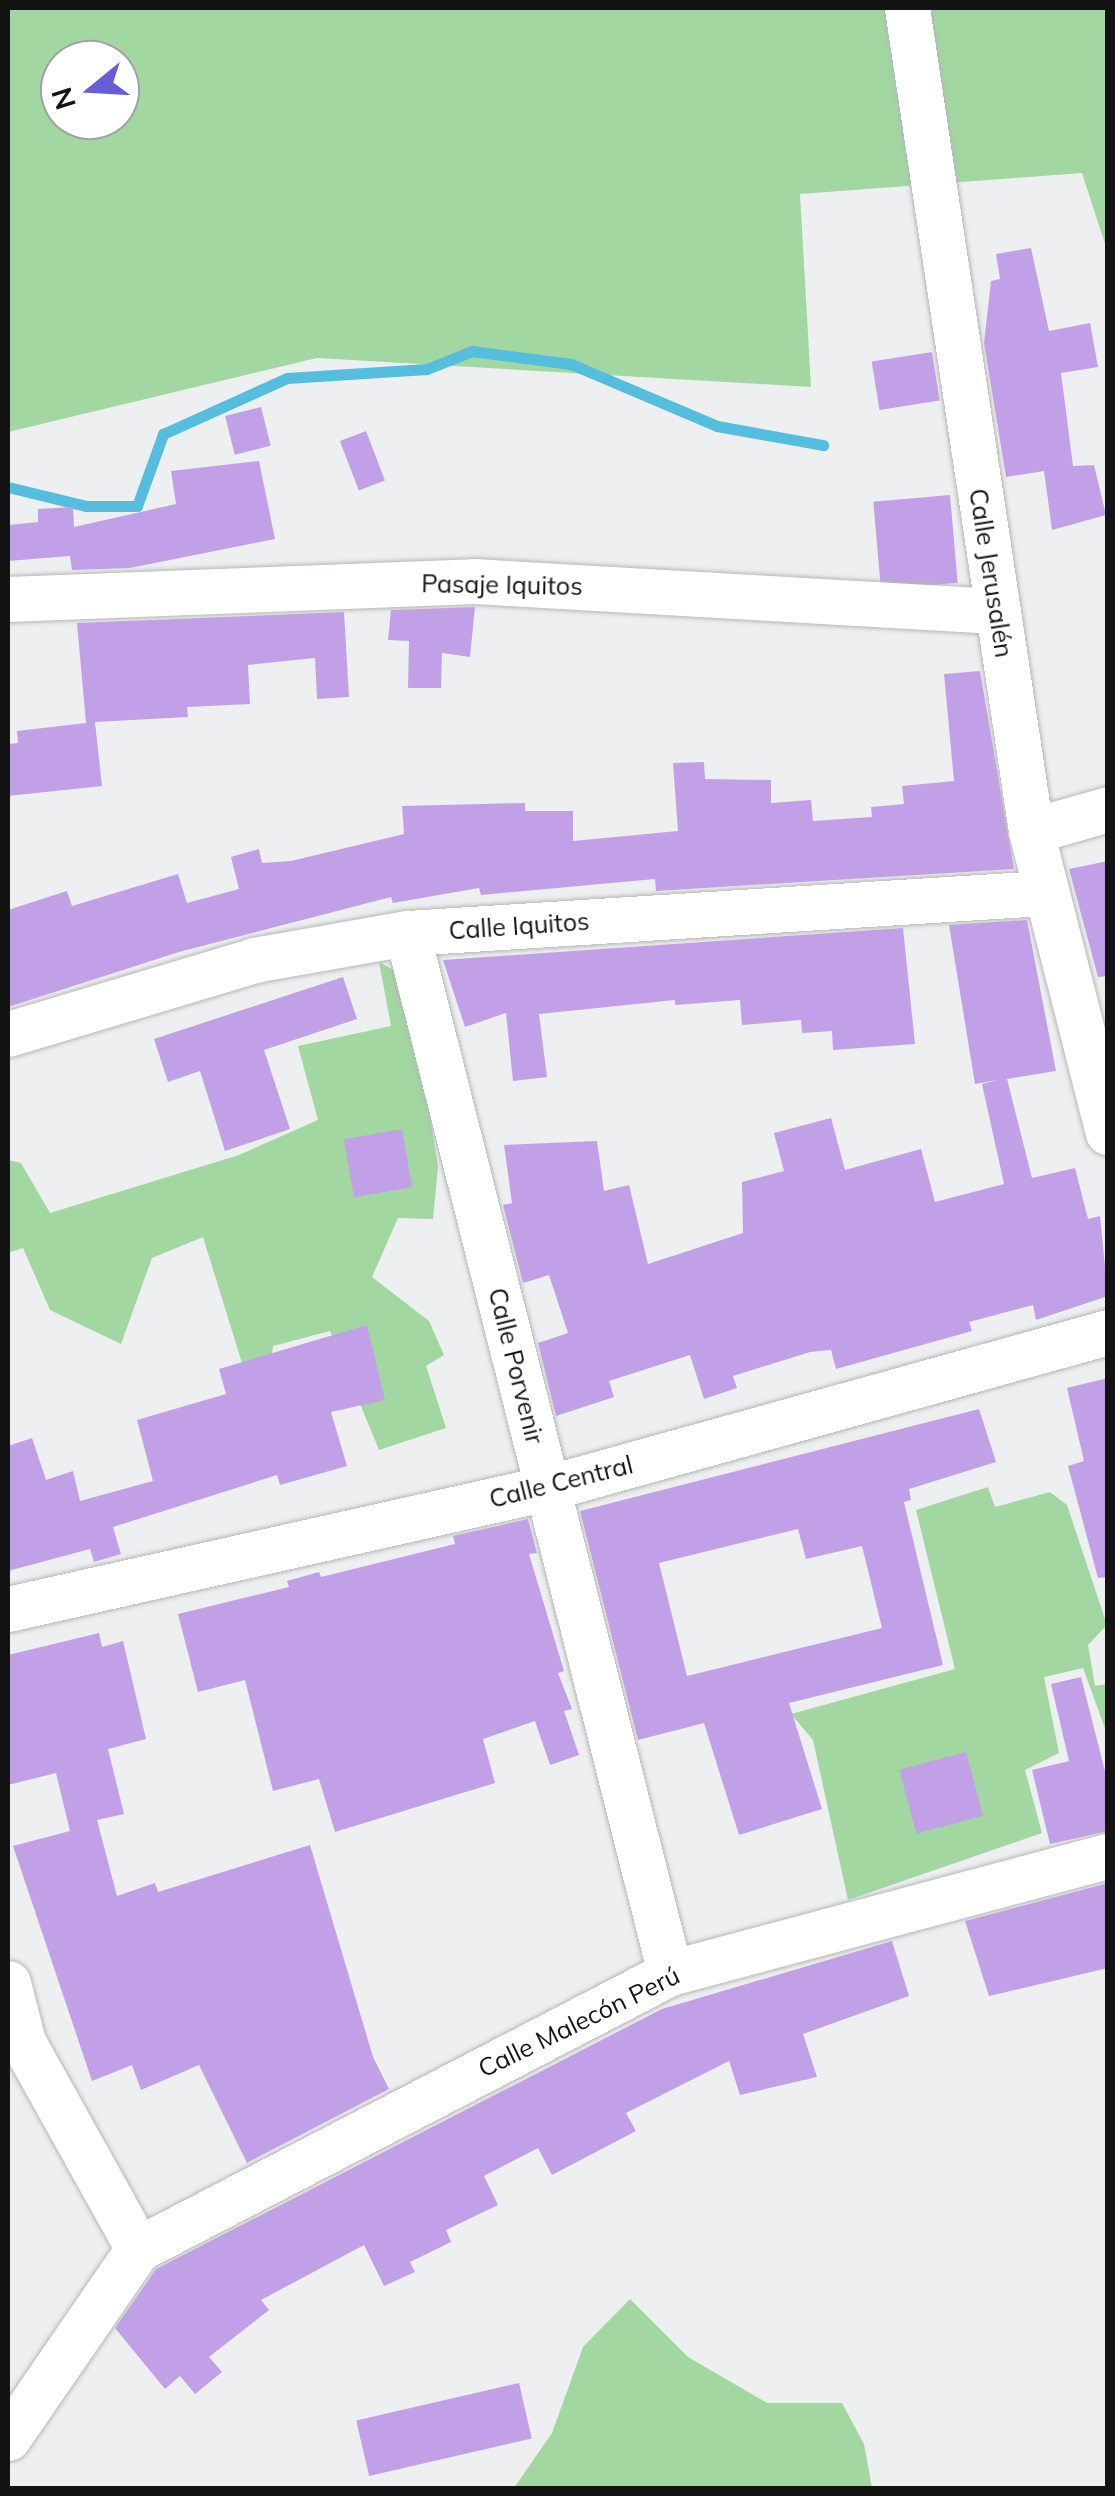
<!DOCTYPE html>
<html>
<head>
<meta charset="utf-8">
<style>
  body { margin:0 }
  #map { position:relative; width:1115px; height:2496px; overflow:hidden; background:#eeeff0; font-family:Mulish,sans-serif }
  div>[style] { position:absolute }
  .green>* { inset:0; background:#a2d7a1 }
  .stream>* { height:11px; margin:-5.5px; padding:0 5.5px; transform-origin:5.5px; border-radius:5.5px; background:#55bddd }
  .building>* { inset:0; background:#c2a0e7; transform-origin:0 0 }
  .roads { filter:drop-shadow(0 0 2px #b6b7b8) drop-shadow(0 0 2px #b6b7b8) }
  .minor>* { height:45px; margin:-22.5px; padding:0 22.5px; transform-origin:22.5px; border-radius:22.5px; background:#fff }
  span { translate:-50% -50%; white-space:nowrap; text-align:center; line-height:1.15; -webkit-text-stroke:8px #fff; paint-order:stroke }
  .street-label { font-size:25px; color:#131314 }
  .frame { position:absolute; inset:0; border:10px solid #131314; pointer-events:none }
  .north { position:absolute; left:40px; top:40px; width:100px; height:100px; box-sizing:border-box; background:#fff; border:2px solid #a1a1a1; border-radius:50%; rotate:252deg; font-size:28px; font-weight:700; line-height:40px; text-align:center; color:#131314 }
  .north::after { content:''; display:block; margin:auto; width:35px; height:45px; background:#675ed7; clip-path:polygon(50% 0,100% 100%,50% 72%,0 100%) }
</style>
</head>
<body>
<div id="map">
  <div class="green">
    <div style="clip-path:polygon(evenodd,8px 8px,1107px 8px,1107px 250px,1082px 173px,800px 194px,811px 387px,317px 358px,8px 432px,8px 8px,60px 60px,120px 60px,120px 120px,60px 120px,60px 60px)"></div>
    <div style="clip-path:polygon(379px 962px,408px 978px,438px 1167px,433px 1219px,398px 1218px,372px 1277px,429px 1321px,444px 1355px,426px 1366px,446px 1428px,379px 1450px,330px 1331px,273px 1346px,270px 1369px,246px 1376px,203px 1237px,152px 1258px,121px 1344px,50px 1310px,23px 1248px,8px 1253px,8px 1160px,21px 1163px,50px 1213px,239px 1155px,318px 1120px,298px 1046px,391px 1026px)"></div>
    <div style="clip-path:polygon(988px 1487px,995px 1507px,1050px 1492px,1067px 1505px,1107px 1625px,1088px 1645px,1095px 1686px,1107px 1684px,1107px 1734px,1083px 1668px,1044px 1677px,1059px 1753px,1025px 1770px,1042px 1833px,848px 1900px,813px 1740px,791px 1714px,955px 1669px,916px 1510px)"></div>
    <div style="clip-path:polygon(630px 2299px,688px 2357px,767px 2403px,842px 2403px,864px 2444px,872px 2488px,514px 2488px,552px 2433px,583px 2347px)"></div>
  </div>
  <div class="stream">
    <div style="left:8px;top:487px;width:80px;rotate:13.7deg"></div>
    <div style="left:86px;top:506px;width:51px"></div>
    <div style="left:137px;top:506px;width:77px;rotate:-70.1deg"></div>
    <div style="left:163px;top:434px;width:136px;rotate:-24.3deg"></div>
    <div style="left:287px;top:378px;width:140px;rotate:-3.7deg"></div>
    <div style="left:427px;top:369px;width:48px;rotate:-21.8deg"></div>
    <div style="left:472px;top:351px;width:100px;rotate:7.5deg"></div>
    <div style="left:571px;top:364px;width:159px;rotate:23deg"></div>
    <div style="left:717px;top:426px;width:108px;rotate:10.2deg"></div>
  </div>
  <div class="building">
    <div style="clip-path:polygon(1031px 248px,1049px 331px,1090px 323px,1098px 367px,1061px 373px,1073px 466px,1094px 465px,1106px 515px,1052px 530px,1044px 471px,1006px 477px,984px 343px,991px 281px,1000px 279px,996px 254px)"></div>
    <div style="left:932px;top:352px;width:49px;height:61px;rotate:81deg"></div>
    <div style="left:261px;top:407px;width:40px;height:37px;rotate:76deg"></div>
    <div style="left:366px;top:431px;width:53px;height:28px;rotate:69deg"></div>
    <div style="clip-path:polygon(259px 461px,275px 539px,130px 568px,72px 570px,70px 556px,8px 561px,8px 525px,38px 522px,38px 509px,73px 507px,74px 527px,176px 504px,171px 471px)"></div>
    <div style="left:950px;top:495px;width:88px;height:77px;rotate:85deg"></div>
    <div style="clip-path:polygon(475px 607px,470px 657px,442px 653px,441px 688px,408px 688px,409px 641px,388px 640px,391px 610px)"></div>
    <div style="clip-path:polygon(344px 612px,349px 697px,317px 699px,315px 658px,248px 665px,250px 704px,187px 707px,188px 717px,95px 722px,102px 786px,8px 796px,8px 744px,18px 743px,17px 731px,86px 723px,77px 623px)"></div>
    <div style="clip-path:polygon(980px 671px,1014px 869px,656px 891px,655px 879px,481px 895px,479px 888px,393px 903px,391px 897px,179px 952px,8px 1007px,8px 910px,67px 891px,72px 906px,178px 874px,187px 903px,239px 889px,231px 857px,259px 849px,262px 863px,291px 861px,404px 834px,402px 806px,525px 803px,525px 811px,573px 811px,573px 841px,678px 831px,673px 763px,704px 762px,705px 779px,771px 780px,771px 803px,811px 800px,813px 821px,872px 817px,871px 807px,904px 804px,902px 786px,954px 781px,944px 674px)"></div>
    <div style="clip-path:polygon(1108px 861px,1108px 976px,1098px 977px,1069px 869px)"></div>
    <div style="clip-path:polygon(1027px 920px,1056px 1071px,1007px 1079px,1032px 1178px,1075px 1168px,1088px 1219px,1100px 1216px,1108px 1296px,1036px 1320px,1033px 1305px,969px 1322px,972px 1331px,836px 1369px,831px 1350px,810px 1352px,733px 1376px,737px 1388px,704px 1399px,690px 1355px,609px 1381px,614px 1397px,556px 1416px,538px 1343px,568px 1333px,549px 1275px,523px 1283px,503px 1205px,512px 1203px,504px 1145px,597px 1141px,604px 1191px,629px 1185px,648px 1264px,743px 1233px,742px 1182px,784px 1171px,774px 1133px,831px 1118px,845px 1170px,921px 1149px,935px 1202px,1004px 1184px,982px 1084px,997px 1080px,975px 1084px,949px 925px)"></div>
    <div style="clip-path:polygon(903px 928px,915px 1044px,833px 1050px,832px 1031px,802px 1033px,801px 1020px,742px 1025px,740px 1000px,675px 1005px,675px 1000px,539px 1014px,547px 1077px,513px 1081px,506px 1013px,465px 1027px,443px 960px)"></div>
    <div style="clip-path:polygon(343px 977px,357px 1019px,264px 1050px,290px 1129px,225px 1151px,200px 1071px,168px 1082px,154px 1039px)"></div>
    <div style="left:402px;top:1129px;width:59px;height:59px;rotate:80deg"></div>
    <div style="clip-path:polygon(367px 1325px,385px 1400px,331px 1412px,347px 1466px,280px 1485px,277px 1475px,113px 1527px,121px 1554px,94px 1562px,90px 1549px,8px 1571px,8px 1446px,32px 1438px,46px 1480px,73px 1471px,80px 1501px,153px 1481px,137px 1420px,226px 1394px,219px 1369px)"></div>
    <div style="clip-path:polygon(1108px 1378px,1108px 1577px,1098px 1578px,1068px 1466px,1084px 1461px,1067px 1388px)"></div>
    <div style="clip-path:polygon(evenodd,979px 1409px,996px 1462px,909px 1489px,911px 1500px,904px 1502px,943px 1665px,789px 1703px,822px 1809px,739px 1835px,704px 1723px,638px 1740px,580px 1511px,979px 1409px,798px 1529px,806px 1559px,862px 1546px,882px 1628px,687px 1676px,659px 1563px,798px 1529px)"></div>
    <div style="clip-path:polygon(528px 1519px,537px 1553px,529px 1554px,564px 1671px,558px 1673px,572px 1709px,564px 1711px,579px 1755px,550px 1765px,535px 1721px,483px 1739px,495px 1783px,335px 1832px,319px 1779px,273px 1791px,245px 1680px,198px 1692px,178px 1614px,289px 1587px,287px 1581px,319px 1572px,321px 1577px,455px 1544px,453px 1536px)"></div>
    <div style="clip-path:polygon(99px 1633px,102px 1647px,123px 1641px,146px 1739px,108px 1749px,124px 1814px,97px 1820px,117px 1896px,155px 1883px,158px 1892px,310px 1845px,373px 2057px,389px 2089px,247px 2163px,199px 2065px,141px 2090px,132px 2065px,92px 2081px,13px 1846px,70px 1831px,56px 1773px,8px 1785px,8px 1655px)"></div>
    <div style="clip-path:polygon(1081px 1677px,1108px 1783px,1108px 1831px,1050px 1844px,1032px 1770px,1069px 1761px,1051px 1684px)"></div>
    <div style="left:966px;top:1752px;width:66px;height:69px;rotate:75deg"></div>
    <div style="clip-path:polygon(1108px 1883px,1108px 1968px,989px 1996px,965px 1921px)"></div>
    <div style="clip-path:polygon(892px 1941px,909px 1996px,803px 2034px,817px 2077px,740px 2095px,729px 2061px,626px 2113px,636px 2131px,552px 2175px,538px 2148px,484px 2176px,498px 2205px,446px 2230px,451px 2242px,410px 2262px,415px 2272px,384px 2286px,364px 2245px,261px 2300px,269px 2310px,209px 2357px,222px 2372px,195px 2394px,180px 2376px,165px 2389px,115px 2328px,156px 2269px,662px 2009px)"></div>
    <div style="left:519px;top:2383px;width:57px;height:167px;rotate:77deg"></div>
  </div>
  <div class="roads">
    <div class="minor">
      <div style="left:907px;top:8px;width:832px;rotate:81.43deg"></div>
      <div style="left:1031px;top:831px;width:311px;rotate:75.7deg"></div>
      <div style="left:8px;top:599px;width:466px;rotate:-2.2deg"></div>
      <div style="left:474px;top:581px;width:523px;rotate:3.29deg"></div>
      <div style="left:1031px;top:831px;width:80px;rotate:-15.9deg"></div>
      <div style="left:407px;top:933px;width:1073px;rotate:75.81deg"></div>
      <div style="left:8px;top:1034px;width:257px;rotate:-16.7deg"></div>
      <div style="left:254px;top:960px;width:155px;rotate:-10deg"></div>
      <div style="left:407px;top:933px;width:637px;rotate:-3.6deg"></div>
      <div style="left:8px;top:1609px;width:552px;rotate:-12.65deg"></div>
      <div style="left:547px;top:1488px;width:582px;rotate:-15.54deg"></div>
      <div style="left:8px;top:1983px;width:61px;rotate:75.7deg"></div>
      <div style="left:23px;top:2042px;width:237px;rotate:60.9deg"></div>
      <div style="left:8px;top:2438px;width:229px;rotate:-55.5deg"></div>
      <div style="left:138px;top:2249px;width:599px;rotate:-27.42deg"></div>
      <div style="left:670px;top:1973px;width:453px;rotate:-15deg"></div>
    </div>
  </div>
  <div class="street-label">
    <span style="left:991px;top:573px;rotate:81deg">Calle Jerusalén</span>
    <span style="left:502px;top:585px;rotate:1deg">Pasaje Iquitos</span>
    <span style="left:519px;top:926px;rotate:-4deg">Calle Iquitos</span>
    <span style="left:516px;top:1366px;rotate:76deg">Calle Porvenir</span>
    <span style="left:561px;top:1482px;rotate:-14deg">Calle Central</span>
    <span style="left:579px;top:2022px;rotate:-26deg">Calle Malecón Perú</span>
  </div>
  <div class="frame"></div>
  <div class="north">N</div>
</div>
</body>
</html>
